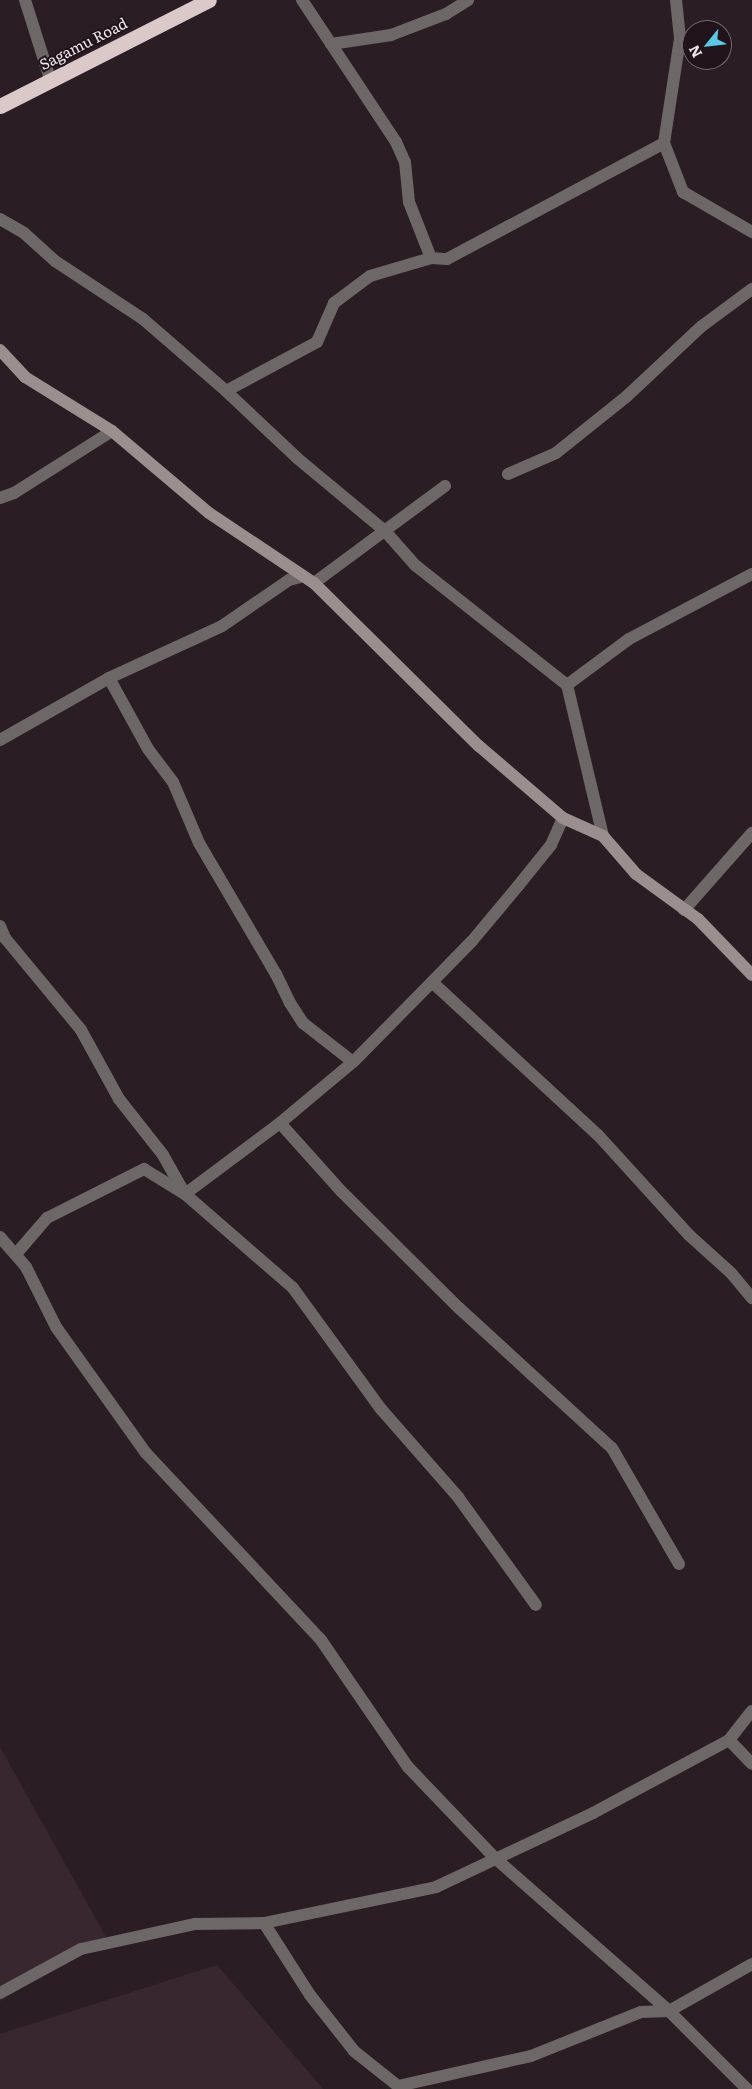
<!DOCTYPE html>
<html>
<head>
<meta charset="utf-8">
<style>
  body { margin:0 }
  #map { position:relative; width:752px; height:2089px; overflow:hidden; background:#2a1e24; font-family:Literata,serif }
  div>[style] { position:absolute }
  .built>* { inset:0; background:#392730 }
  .street>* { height:12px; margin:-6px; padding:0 6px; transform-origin:6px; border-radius:6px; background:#6e6767 }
  .secondary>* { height:12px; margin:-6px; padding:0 6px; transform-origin:6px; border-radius:6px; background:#9a8e8f }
  .highway>* { height:15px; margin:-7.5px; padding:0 7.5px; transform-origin:7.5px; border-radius:7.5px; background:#dbc8c9 }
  span { translate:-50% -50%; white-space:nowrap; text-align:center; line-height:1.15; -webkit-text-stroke:4px #20141a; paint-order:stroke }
  .street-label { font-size:15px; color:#efe7eb }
  .north { position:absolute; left:682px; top:20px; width:50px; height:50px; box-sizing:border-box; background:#20141a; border:1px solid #73686e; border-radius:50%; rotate:241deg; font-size:14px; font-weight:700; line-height:20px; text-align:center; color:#efe7eb }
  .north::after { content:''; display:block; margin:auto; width:18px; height:22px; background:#59c8e5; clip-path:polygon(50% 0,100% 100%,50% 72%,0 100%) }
</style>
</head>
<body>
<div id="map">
  <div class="built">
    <div style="clip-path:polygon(0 1747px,106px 1937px,0 2001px)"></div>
    <div style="clip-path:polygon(217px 1965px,323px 2089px,0 2089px,0 2034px)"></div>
  </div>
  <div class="street">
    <div style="left:25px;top:0;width:83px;rotate:72.4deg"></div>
    <div style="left:302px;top:0;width:170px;rotate:56.5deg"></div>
    <div style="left:396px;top:142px;width:22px;rotate:66deg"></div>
    <div style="left:405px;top:162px;width:40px;rotate:84.3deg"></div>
    <div style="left:409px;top:202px;width:60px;rotate:68.6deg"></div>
    <div style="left:331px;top:44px;width:61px;rotate:-8.5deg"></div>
    <div style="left:391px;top:35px;width:59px;rotate:-20.9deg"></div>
    <div style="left:446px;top:14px;width:26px;rotate:-32deg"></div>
    <div style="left:664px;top:143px;width:53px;rotate:68.8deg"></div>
    <div style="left:683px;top:192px;width:80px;rotate:30.1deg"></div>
    <div style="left:0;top:219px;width:28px;rotate:30deg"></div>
    <div style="left:24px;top:233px;width:42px;rotate:42.1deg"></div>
    <div style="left:55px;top:261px;width:105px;rotate:33.4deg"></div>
    <div style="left:143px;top:319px;width:110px;rotate:40.9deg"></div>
    <div style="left:226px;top:391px;width:103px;rotate:-28.3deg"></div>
    <div style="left:317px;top:342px;width:43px;rotate:-66.4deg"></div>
    <div style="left:334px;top:303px;width:45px;rotate:-36.9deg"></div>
    <div style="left:370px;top:276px;width:64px;rotate:-16.4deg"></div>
    <div style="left:431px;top:258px;width:16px;rotate:4deg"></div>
    <div style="left:447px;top:259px;width:246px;rotate:-28.1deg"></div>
    <div style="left:664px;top:143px;width:106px;rotate:-81.3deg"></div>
    <div style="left:680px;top:38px;width:38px;rotate:-96deg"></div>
    <div style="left:226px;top:391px;width:98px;rotate:43.3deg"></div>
    <div style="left:297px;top:458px;width:114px;rotate:39.7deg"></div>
    <div style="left:385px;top:531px;width:45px;rotate:48.6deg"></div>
    <div style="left:415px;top:565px;width:194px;rotate:38.3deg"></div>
    <div style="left:508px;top:474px;width:52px;rotate:-23.6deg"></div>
    <div style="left:556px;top:453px;width:90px;rotate:-38.7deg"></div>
    <div style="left:626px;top:397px;width:104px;rotate:-43.1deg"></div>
    <div style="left:702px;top:326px;width:62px;rotate:-36.5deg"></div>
    <div style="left:0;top:498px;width:15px;rotate:-20deg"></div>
    <div style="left:14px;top:493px;width:116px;rotate:-32.3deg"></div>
    <div style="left:314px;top:583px;width:163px;rotate:-36.5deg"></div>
    <div style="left:109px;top:678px;width:81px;rotate:61.2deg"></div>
    <div style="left:148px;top:749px;width:41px;rotate:52.9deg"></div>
    <div style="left:173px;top:782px;width:66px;rotate:66.9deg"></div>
    <div style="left:199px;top:843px;width:152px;rotate:59.6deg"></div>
    <div style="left:276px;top:974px;width:32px;rotate:64deg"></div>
    <div style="left:290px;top:1003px;width:24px;rotate:57deg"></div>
    <div style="left:303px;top:1023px;width:63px;rotate:38deg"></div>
    <div style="left:0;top:740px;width:125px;rotate:-29.6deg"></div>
    <div style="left:109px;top:678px;width:124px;rotate:-24.7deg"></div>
    <div style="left:222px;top:626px;width:81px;rotate:-34.5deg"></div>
    <div style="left:289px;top:580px;width:11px;rotate:-15deg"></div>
    <div style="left:563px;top:818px;width:30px;rotate:114deg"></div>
    <div style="left:551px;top:845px;width:53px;rotate:128.8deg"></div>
    <div style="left:518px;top:886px;width:72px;rotate:129.9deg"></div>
    <div style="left:472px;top:941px;width:57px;rotate:134.3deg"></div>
    <div style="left:432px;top:982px;width:226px;rotate:42.7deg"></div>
    <div style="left:598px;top:1135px;width:135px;rotate:47.7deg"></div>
    <div style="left:689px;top:1235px;width:57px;rotate:42.1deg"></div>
    <div style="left:731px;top:1273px;width:33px;rotate:50deg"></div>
    <div style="left:603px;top:836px;width:155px;rotate:-103.4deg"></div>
    <div style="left:567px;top:685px;width:77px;rotate:-36.6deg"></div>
    <div style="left:629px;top:639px;width:139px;rotate:-27.9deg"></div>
    <div style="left:684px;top:910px;width:103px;rotate:-48.6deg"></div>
    <div style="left:0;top:926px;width:13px;rotate:67deg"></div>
    <div style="left:5px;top:938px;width:119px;rotate:50.4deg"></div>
    <div style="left:81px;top:1030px;width:79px;rotate:61.2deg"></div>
    <div style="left:119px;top:1099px;width:71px;rotate:51.8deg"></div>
    <div style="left:163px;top:1155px;width:45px;rotate:60.6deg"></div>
    <div style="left:185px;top:1194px;width:119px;rotate:-36.8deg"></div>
    <div style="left:432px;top:982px;width:112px;rotate:134.6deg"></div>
    <div style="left:353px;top:1062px;width:95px;rotate:140.1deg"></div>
    <div style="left:280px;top:1123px;width:91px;rotate:48.1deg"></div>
    <div style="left:341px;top:1191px;width:166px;rotate:44.8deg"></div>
    <div style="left:459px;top:1308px;width:207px;rotate:42.5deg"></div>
    <div style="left:612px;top:1448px;width:134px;rotate:60deg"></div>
    <div style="left:0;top:1237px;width:40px;rotate:49deg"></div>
    <div style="left:26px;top:1267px;width:67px;rotate:63.4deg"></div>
    <div style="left:56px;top:1327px;width:155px;rotate:54.5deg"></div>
    <div style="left:146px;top:1453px;width:256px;rotate:46.9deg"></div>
    <div style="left:321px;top:1640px;width:154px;rotate:55.6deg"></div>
    <div style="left:408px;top:1767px;width:126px;rotate:46.3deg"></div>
    <div style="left:495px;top:1858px;width:232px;rotate:41.3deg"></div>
    <div style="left:669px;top:2011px;width:110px;rotate:45deg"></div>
    <div style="left:16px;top:1254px;width:48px;rotate:-49.3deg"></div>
    <div style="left:47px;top:1218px;width:109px;rotate:-26.8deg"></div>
    <div style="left:144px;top:1169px;width:48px;rotate:31.4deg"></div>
    <div style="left:185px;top:1194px;width:143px;rotate:41deg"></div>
    <div style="left:293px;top:1288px;width:150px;rotate:54deg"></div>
    <div style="left:381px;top:1409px;width:117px;rotate:48.8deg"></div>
    <div style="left:458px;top:1497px;width:133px;rotate:54.2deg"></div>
    <div style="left:729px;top:1740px;width:33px;rotate:46deg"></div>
    <div style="left:264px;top:1923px;width:85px;rotate:57.4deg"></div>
    <div style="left:310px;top:1995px;width:71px;rotate:51.8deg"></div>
    <div style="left:354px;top:2051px;width:56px;rotate:38.5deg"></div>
    <div style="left:398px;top:2086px;width:136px;rotate:-12.7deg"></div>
    <div style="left:531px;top:2056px;width:118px;rotate:-21.8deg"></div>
    <div style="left:641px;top:2012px;width:28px;rotate:-2deg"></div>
    <div style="left:669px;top:2011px;width:95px;rotate:-29.5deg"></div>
    <div style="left:0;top:1993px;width:92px;rotate:-28.5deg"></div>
    <div style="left:81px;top:1949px;width:117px;rotate:-12.4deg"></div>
    <div style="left:195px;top:1924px;width:69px;rotate:-0.8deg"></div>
    <div style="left:264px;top:1923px;width:176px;rotate:-11.8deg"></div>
    <div style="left:436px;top:1887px;width:174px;rotate:-25.2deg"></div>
    <div style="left:593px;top:1813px;width:154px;rotate:-28.2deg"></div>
    <div style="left:729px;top:1740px;width:37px;rotate:-52deg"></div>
  </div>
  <div class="secondary">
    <div style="left:0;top:350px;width:37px;rotate:47deg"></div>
    <div style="left:25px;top:377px;width:102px;rotate:31.8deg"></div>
    <div style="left:112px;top:431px;width:127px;rotate:40.2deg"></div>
    <div style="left:209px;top:513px;width:126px;rotate:33.7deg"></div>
    <div style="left:314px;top:583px;width:232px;rotate:44.7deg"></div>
    <div style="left:479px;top:746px;width:111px;rotate:40.6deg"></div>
    <div style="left:563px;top:818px;width:44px;rotate:24.2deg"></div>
    <div style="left:603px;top:836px;width:50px;rotate:49deg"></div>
    <div style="left:636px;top:874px;width:77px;rotate:36deg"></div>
    <div style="left:698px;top:919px;width:78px;rotate:46deg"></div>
  </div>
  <div class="highway">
    <div style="left:0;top:106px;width:234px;rotate:-26.9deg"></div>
  </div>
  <div class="street-label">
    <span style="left:83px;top:43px;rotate:-27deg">Sagamu Road</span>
  </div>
  <div class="north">N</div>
</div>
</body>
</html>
